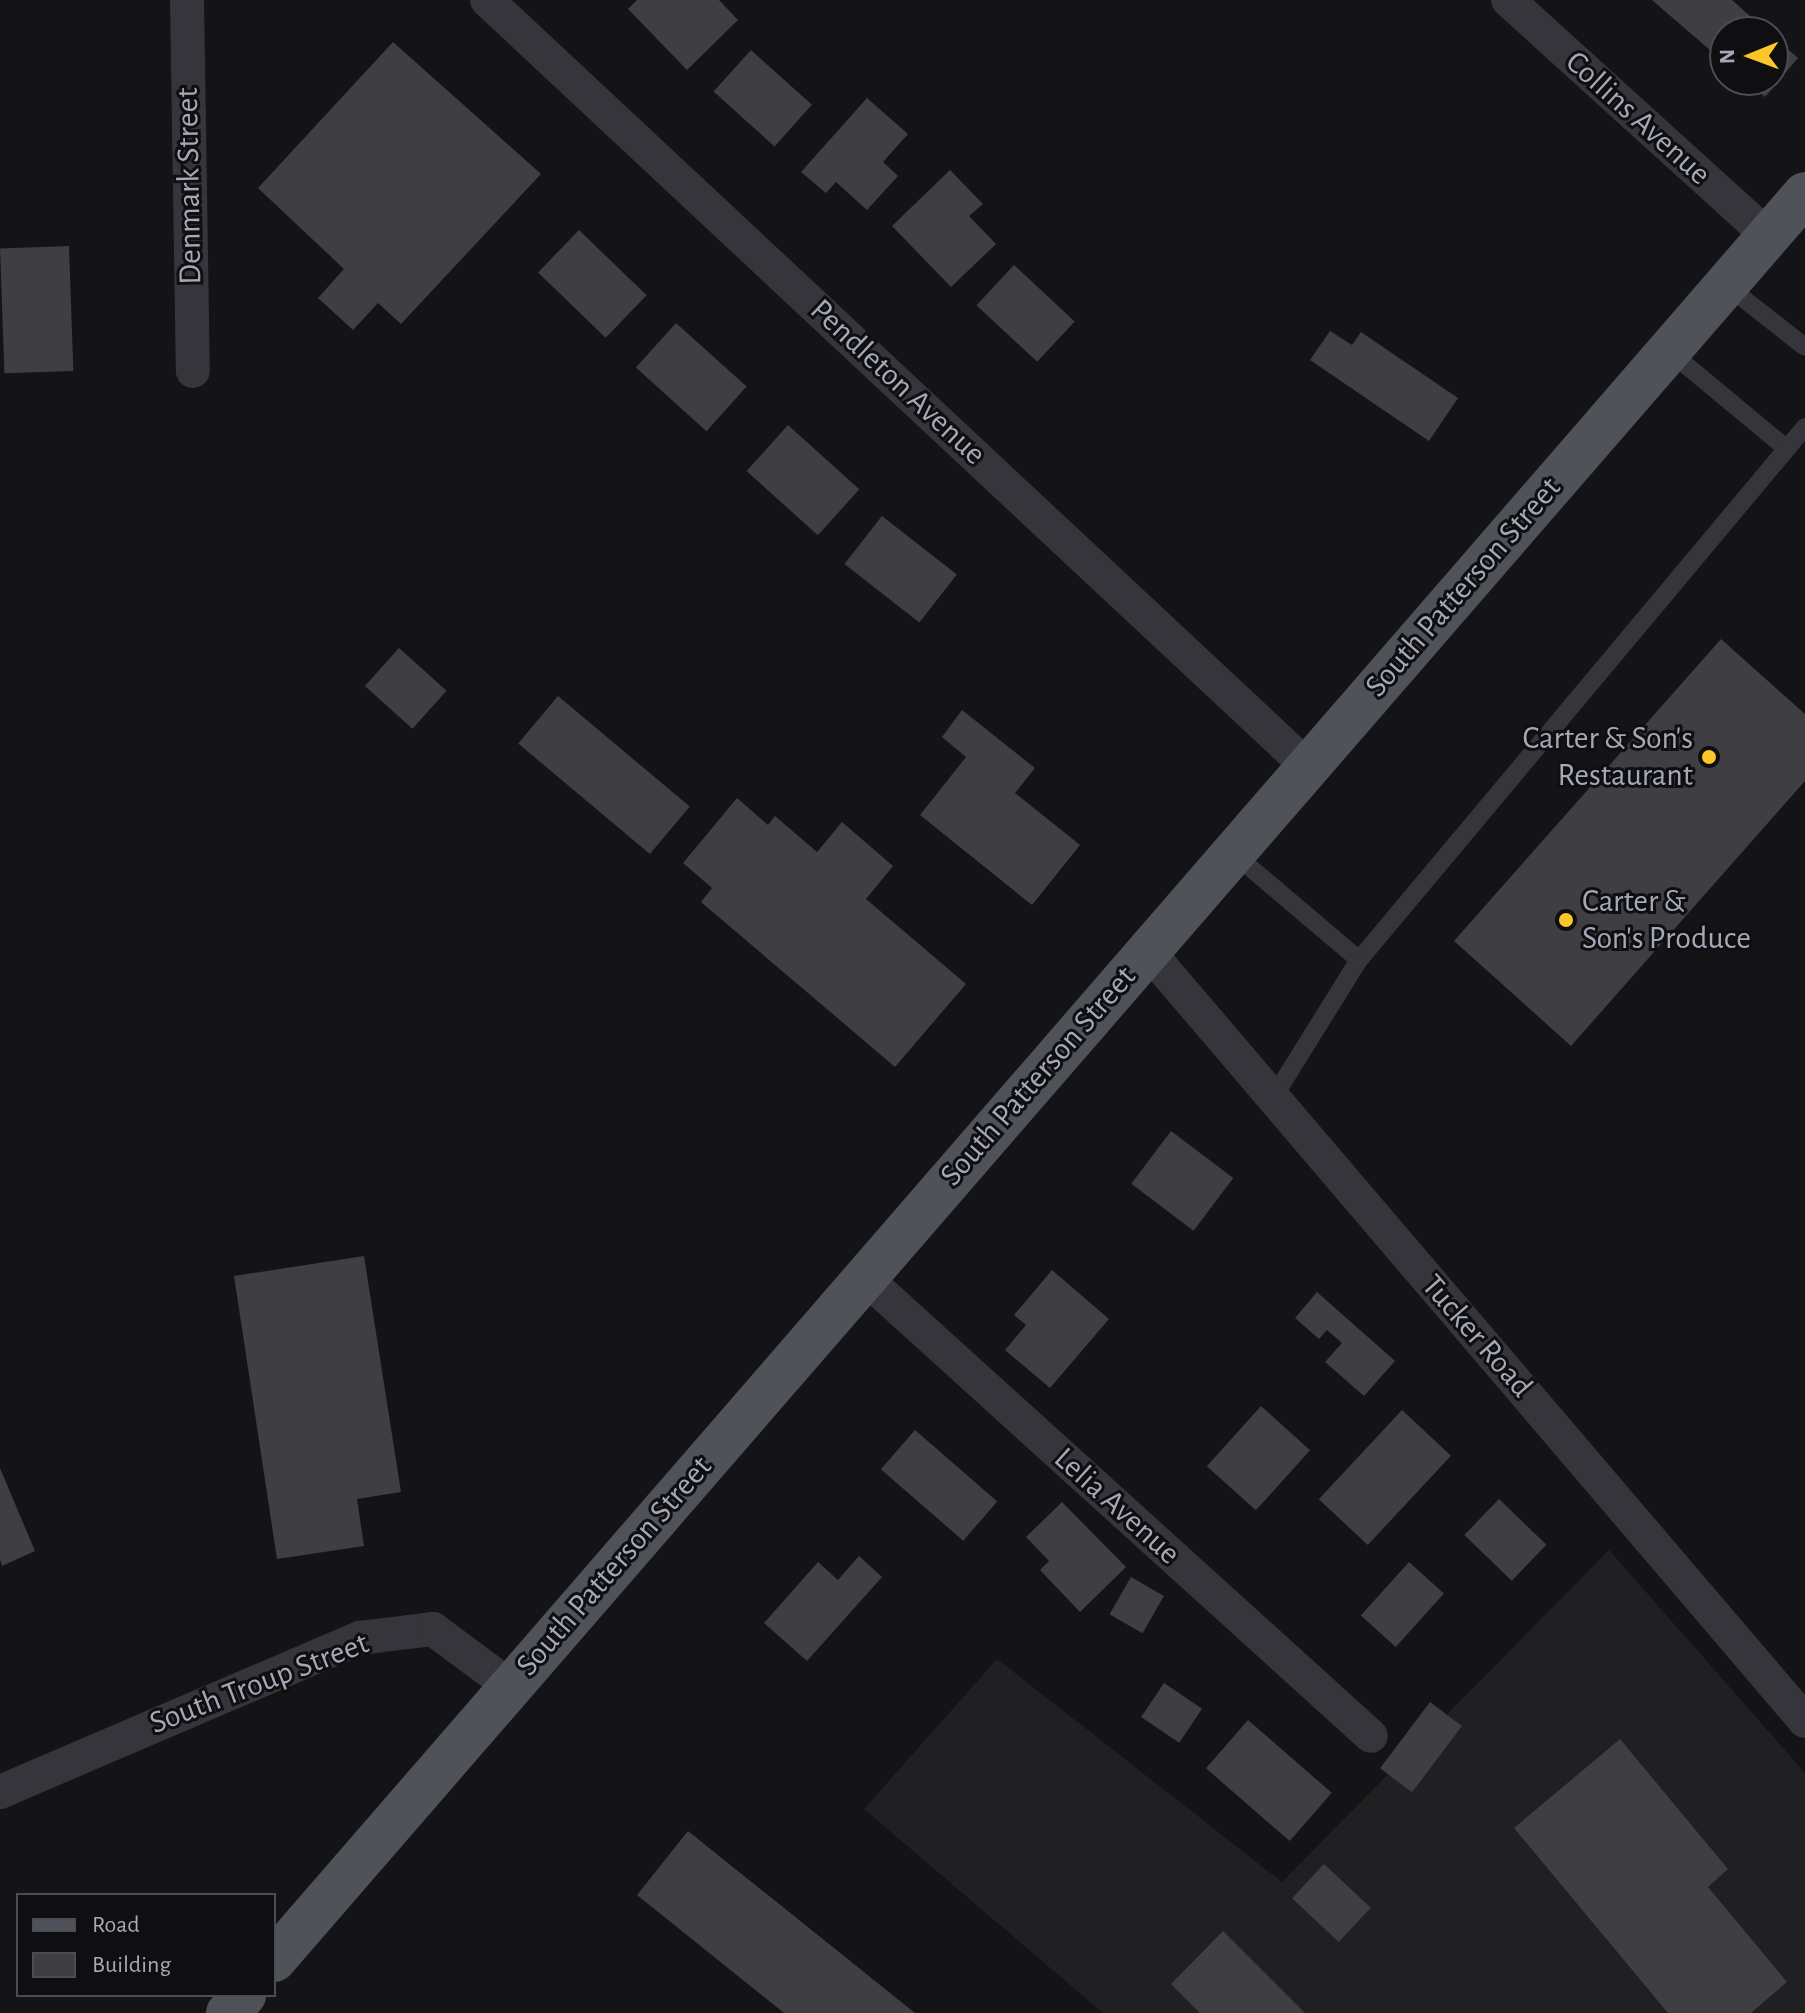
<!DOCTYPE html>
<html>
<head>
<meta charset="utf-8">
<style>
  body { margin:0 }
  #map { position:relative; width:1805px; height:2013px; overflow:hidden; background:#141416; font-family:"Alegreya Sans",sans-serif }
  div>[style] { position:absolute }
  .built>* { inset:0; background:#202023 }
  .building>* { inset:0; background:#3e3e43; transform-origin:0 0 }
  .service>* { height:18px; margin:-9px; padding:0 9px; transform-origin:9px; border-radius:9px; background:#35353b }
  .minor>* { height:34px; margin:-17px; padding:0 17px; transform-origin:17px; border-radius:17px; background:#35353b }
  .primary>* { height:44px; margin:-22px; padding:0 22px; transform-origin:22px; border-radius:22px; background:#50525a }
  .dots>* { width:22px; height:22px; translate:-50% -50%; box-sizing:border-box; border:4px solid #0f0f11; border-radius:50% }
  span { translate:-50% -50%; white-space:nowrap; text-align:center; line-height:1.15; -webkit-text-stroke:6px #0f0f11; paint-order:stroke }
  .street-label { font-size:32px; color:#a5a9b7 }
  .poi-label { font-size:32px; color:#a5a9b7 }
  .right { translate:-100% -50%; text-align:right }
  .left { translate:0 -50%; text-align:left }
  .legend { position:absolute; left:16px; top:1893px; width:260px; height:104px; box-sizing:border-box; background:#0f0f11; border:2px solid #4b4d53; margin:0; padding:10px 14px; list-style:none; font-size:24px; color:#a5a9b7 }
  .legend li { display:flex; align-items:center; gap:16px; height:40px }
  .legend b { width:40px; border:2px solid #4b4d53 }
  .north { position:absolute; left:1709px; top:16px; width:80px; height:80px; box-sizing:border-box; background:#0f0f11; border:2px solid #4b4d53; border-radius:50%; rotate:269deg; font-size:22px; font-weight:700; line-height:32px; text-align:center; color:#a5a9b7 }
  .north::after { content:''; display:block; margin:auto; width:28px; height:36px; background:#fac628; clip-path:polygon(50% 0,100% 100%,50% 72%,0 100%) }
</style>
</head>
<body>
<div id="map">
  <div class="built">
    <div style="clip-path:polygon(1609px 1550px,1805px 1773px,1805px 2013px,1103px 2013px,864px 1809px,997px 1659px,1282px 1882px)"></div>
  </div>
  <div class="building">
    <div style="clip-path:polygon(637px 0,719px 0,738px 20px,687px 70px,628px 9px)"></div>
    <div style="clip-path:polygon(1652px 0,1732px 0,1768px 32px,1725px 32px,1725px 63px)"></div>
    <div style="clip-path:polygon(1773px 36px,1798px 58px,1765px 97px,1745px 80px,1773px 80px)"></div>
    <div style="clip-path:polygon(393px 42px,541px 174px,401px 324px,378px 303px,353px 330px,318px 298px,344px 269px,258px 188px)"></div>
    <div style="left:751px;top:50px;width:82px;height:56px;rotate:42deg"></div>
    <div style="clip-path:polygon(867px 98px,908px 134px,883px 162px,898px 176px,867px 210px,836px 182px,826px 193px,801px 172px)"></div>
    <div style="clip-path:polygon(950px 170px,983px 204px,969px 216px,996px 244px,951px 287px,892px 226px)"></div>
    <div style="left:579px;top:230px;width:94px;height:59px;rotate:44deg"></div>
    <div style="left:69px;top:246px;width:125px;height:69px;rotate:88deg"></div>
    <div style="left:1014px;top:265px;width:83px;height:55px;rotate:43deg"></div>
    <div style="left:676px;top:323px;width:95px;height:60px;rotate:42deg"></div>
    <div style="clip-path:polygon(1330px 331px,1352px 345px,1361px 332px,1458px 398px,1429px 441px,1310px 360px)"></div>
    <div style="left:788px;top:425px;width:96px;height:62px;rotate:42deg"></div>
    <div style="left:882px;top:516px;width:95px;height:61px;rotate:38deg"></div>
    <div style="clip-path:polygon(1721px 639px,1805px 714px,1805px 781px,1571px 1046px,1454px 941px)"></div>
    <div style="left:399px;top:648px;width:64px;height:51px;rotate:42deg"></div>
    <div style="left:558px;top:696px;width:172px;height:62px;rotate:40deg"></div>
    <div style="clip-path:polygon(962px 710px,1035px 768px,1015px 793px,1080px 845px,1032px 905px,920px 815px,966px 757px,942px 737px)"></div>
    <div style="clip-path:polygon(737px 798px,768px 825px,775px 816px,817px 852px,842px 822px,893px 866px,866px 899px,966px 984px,895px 1067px,701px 902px,712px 888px,683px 863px)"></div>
    <div style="left:1171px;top:1131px;width:78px;height:66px;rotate:37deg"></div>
    <div style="clip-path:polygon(364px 1256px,401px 1492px,357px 1499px,364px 1546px,277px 1559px,234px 1276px)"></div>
    <div style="clip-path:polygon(1052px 1270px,1109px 1319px,1050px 1388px,1005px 1350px,1026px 1325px,1014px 1315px)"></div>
    <div style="clip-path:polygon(1317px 1292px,1395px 1361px,1364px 1396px,1325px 1362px,1342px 1343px,1327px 1330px,1319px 1339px,1295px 1318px)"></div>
    <div style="left:1261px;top:1406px;width:66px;height:81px;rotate:42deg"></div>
    <div style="left:1402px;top:1410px;width:67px;height:122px;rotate:43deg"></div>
    <div style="left:915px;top:1430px;width:109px;height:52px;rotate:41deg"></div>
    <div style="clip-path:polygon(0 1468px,35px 1551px,2px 1566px,0 1560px)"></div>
    <div style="left:1499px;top:1499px;width:66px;height:50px;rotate:44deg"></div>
    <div style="clip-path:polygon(1062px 1502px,1126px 1567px,1080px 1612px,1040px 1570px,1049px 1561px,1026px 1537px)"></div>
    <div style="clip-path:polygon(859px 1556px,882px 1577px,807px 1661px,764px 1623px,818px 1562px,838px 1580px)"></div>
    <div style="left:1409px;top:1562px;width:47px;height:72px;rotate:42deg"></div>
    <div style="left:1131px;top:1577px;width:38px;height:43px;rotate:30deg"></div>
    <div style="left:1164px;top:1683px;width:46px;height:41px;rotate:34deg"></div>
    <div style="left:1430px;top:1702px;width:40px;height:83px;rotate:37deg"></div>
    <div style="left:1248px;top:1720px;width:111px;height:64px;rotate:41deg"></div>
    <div style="clip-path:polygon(1620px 1739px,1728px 1869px,1708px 1887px,1787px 1982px,1751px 2013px,1668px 2013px,1514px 1828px)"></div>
    <div style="clip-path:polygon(688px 1831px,915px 2013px,784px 2013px,637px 1895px)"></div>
    <div style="left:1324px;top:1864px;width:64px;height:47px;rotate:43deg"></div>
    <div style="clip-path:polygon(1223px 1931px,1305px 2013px,1200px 2013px,1171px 1984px)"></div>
  </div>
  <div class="service">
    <div style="left:1726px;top:285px;width:100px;rotate:38.1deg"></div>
    <div style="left:1669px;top:351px;width:153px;rotate:39.7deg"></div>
    <div style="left:1233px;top:853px;width:165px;rotate:40.3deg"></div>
    <div style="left:1359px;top:960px;width:695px;rotate:-50.08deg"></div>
    <div style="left:1273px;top:1098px;width:163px;rotate:-58.1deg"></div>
  </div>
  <div class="minor">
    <div style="left:187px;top:0;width:371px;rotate:89.1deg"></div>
    <div style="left:487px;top:0;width:1122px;rotate:43.05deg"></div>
    <div style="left:1508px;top:0;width:351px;rotate:42.2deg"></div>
    <div style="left:1148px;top:951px;width:1012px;rotate:49.53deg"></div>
    <div style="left:863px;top:1276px;width:685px;rotate:42.16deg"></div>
    <div style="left:0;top:1792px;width:392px;rotate:-23.2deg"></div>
    <div style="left:360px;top:1638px;width:74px;rotate:-7deg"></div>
    <div style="left:433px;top:1629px;width:97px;rotate:36.6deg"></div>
  </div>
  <div class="primary">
    <div style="left:274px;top:1960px;width:2337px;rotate:-49.08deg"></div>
    <div style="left:228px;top:2013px;width:24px;rotate:-48deg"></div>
  </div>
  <div class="dots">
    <div style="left:1709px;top:757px;background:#fac628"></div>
    <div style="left:1566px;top:920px;background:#fac628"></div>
  </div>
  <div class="street-label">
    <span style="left:1638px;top:118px;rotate:42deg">Collins Avenue</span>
    <span style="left:189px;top:186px;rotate:-91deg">Denmark Street</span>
    <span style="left:898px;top:382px;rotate:43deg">Pendleton Avenue</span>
    <span style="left:1463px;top:587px;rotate:-49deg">South Patterson Street</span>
    <span style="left:1038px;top:1076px;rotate:-49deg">South Patterson Street</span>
    <span style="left:1477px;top:1336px;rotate:49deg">Tucker Road</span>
    <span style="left:1117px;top:1506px;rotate:42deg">Lelia Avenue</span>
    <span style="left:614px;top:1566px;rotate:-49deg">South Patterson Street</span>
    <span style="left:259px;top:1683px;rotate:-21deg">South Troup Street</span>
  </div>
  <div class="poi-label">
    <span class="right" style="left:1693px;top:757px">Carter &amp; Son's<br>Restaurant</span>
    <span class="left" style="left:1582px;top:920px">Carter &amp;<br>Son's Produce</span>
  </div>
  <ul class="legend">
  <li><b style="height:10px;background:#50525a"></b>Road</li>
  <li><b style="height:22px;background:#3e3e43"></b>Building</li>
  </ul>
  <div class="north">N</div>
</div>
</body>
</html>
